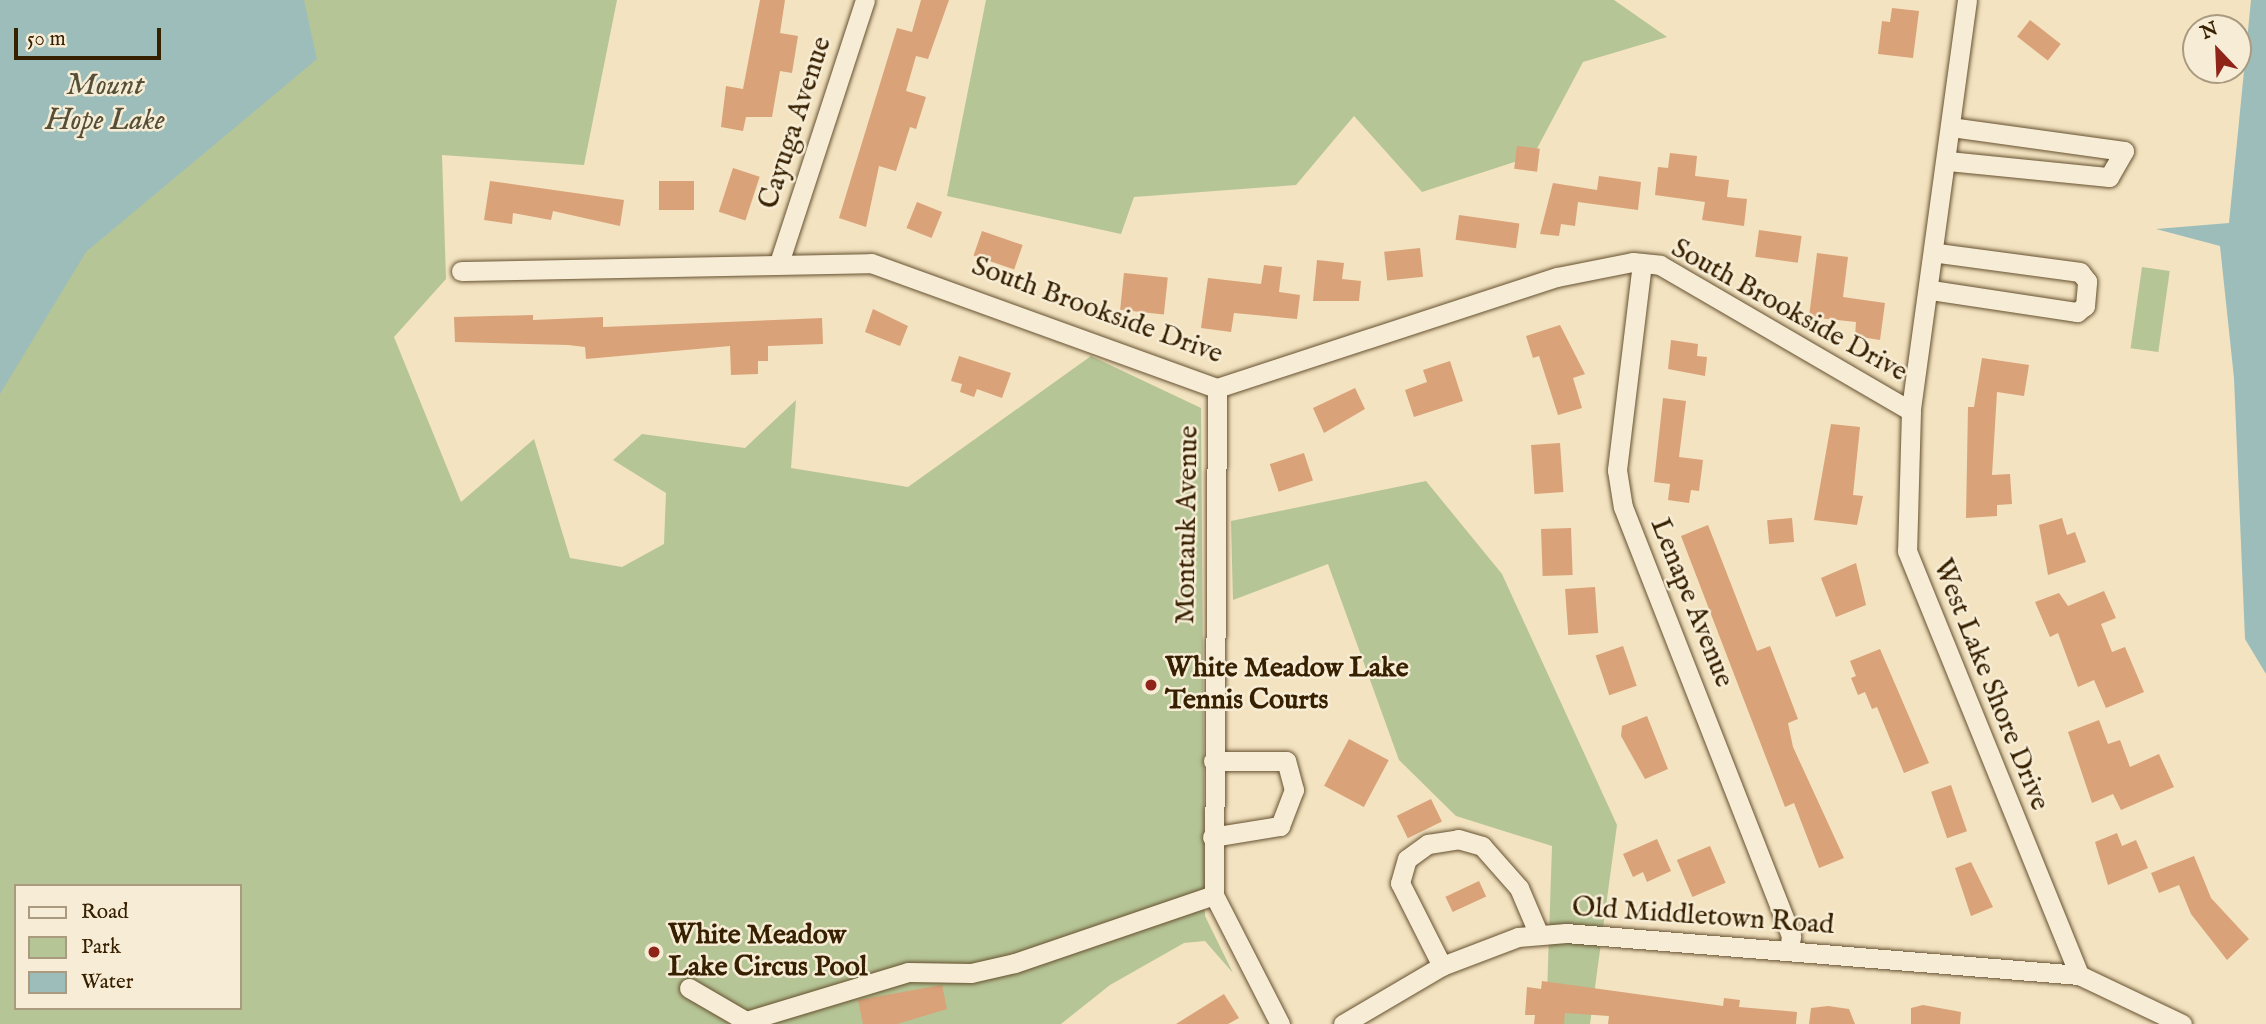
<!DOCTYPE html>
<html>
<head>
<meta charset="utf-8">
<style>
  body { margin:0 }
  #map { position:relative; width:2266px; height:1024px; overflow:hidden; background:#f3e3c0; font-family:"IM FELL English",serif }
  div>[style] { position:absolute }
  .green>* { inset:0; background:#b6c596; transform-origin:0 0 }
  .water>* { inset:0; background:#9dbdba }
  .building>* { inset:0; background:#d9a279; transform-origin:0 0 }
  .roads { filter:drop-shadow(0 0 2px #665130) drop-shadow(0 0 2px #665130) }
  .minor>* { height:19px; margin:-9.5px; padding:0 9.5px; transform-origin:9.5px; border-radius:9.5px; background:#f7edd6 }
  .dots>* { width:19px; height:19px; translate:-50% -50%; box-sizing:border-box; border:4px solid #f7edd6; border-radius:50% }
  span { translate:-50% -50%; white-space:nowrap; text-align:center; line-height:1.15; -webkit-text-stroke:5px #f7edd6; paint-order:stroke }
  .street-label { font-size:28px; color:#372000 }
  .poi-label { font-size:28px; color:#372000; font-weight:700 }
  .left { translate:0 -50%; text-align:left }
  .water-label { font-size:30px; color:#564f38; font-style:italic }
  .legend { position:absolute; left:14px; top:884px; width:228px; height:126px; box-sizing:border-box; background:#f7edd6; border:2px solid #aa9b80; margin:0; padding:9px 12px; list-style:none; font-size:21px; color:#372000 }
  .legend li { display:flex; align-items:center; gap:14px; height:35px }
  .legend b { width:35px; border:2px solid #aa9b80 }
  .north { position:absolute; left:2182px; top:14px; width:70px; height:70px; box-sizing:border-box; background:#f7edd6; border:2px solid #aa9b80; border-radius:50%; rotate:337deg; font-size:19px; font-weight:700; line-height:28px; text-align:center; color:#372000 }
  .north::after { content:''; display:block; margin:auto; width:24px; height:32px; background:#8f2418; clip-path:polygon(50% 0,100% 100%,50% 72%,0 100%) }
  .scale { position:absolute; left:14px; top:28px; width:147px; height:32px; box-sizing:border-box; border:4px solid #372000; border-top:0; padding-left:9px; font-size:21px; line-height:24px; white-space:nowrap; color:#372000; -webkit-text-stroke:5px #f7edd6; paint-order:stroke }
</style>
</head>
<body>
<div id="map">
  <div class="green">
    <div style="clip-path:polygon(evenodd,0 0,617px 0,584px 165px,442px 155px,446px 279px,394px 337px,461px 502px,534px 439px,570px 558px,622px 567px,664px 544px,666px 493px,613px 460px,642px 434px,745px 448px,796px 400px,791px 468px,908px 487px,1091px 356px,1201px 408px,1205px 916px,1233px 973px,1205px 941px,1184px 943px,1110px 985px,1061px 1024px,0 1024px,0 0,16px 886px,240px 886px,240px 1008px,16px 1008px,16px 886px)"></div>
    <div style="clip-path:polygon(986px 0,1614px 0,1667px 37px,1583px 62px,1533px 156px,1422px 192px,1354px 116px,1296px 185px,1134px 197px,1121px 234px,947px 196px)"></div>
    <div style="left:2142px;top:267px;width:28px;height:82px;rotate:8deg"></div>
    <div style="clip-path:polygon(1426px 481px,1502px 574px,1617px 825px,1590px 1024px,1546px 1024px,1552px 846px,1456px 816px,1399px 760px,1328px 564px,1233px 600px,1231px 521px)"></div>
  </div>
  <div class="water">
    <div style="clip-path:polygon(0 0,304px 0,317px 59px,86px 252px,0 394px)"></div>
    <div style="clip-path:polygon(2251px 0,2266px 0,2266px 674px,2245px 639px,2234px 378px,2220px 246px,2156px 229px,2229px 223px)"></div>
  </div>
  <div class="building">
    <div style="clip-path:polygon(760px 0,785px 0,780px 33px,798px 36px,792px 73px,780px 71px,772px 117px,746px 117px,743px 131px,721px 127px,726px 86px,743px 89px)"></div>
    <div style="clip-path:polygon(921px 0,949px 0,928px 59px,916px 56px,906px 91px,926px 97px,916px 129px,910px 127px,896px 171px,879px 166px,866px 227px,839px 218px,897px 28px,912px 32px)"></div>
    <div style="clip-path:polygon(1892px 8px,1919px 11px,1913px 58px,1878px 54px,1882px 21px,1890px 22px)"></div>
    <div style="left:2030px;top:20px;width:39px;height:21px;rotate:38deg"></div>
    <div style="left:1517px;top:146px;width:23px;height:23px;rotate:7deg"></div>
    <div style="clip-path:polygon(1670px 153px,1697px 156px,1695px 176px,1729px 180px,1727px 197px,1747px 199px,1744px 226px,1702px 220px,1705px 202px,1655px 195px,1658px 167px,1668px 168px)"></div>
    <div style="left:733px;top:168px;width:28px;height:46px;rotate:18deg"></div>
    <div style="clip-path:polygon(1599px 176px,1641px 182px,1638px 210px,1578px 202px,1575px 226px,1561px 224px,1559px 236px,1540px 234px,1553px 183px,1597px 190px)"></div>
    <div style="clip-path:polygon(490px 181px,624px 200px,620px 226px,553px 211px,551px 220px,513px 213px,512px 224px,484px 220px)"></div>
    <div style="left:659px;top:181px;width:35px;height:29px"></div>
    <div style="left:917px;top:202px;width:27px;height:28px;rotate:22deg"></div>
    <div style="left:1459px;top:215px;width:61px;height:25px;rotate:8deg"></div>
    <div style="left:1759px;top:230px;width:43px;height:27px;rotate:8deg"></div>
    <div style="left:982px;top:231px;width:43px;height:26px;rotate:19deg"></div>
    <div style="left:1420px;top:248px;width:29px;height:36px;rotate:84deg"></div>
    <div style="clip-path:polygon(1817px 253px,1848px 257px,1843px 297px,1885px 303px,1880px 340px,1855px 336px,1856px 322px,1809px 317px)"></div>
    <div style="clip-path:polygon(1317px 260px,1344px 263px,1342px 279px,1361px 281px,1359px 301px,1313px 301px)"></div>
    <div style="clip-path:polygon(1264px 265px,1282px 267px,1279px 292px,1300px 295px,1297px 319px,1234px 313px,1231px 332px,1201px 328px,1208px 278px,1261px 284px)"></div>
    <div style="left:1124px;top:273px;width:44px;height:37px;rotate:6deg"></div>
    <div style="clip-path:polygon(873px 309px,908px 326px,900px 346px,865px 332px)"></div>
    <div style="clip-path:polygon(533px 315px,533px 320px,603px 317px,603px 327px,822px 318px,823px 344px,768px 346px,768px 361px,758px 361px,758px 374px,731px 375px,730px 346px,586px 359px,585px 347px,568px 345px,455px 342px,454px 317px)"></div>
    <div style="clip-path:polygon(1560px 325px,1585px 374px,1573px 378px,1582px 408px,1558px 415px,1539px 356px,1533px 358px,1526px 336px)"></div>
    <div style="clip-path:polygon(1671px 340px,1698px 344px,1697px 356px,1707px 357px,1705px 376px,1668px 369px)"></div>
    <div style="clip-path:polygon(959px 356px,1011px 373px,1002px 398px,977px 389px,974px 397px,960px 392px,962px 384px,951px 381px)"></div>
    <div style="clip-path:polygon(1982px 358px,2029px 365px,2024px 396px,1997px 392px,1992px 475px,2010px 474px,2012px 504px,1997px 505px,1997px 516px,1966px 518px,1968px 407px,1974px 407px)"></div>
    <div style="clip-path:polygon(1450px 361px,1463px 401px,1414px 417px,1405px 390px,1427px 382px,1423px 370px)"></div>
    <div style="clip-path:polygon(1355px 388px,1365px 409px,1324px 433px,1313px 408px)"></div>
    <div style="clip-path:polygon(1663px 398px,1686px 401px,1679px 457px,1703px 460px,1699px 491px,1691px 490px,1689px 503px,1668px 500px,1670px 484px,1654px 482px)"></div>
    <div style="clip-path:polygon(1831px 424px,1860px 427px,1853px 495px,1863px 496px,1857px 525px,1814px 520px)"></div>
    <div style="left:1560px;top:443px;width:49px;height:29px;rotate:86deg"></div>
    <div style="left:1304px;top:453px;width:29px;height:36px;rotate:72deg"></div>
    <div style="left:1792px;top:518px;width:24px;height:25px;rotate:85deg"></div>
    <div style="clip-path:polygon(2062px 518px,2067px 535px,2075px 532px,2086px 562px,2048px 575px,2039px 525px)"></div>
    <div style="clip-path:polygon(1708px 525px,1757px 651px,1770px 646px,1798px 719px,1788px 723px,1793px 747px,1844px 858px,1819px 868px,1794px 803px,1785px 807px,1681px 536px)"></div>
    <div style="left:1571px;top:528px;width:47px;height:30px;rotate:88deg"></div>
    <div style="clip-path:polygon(1856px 563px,1866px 605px,1836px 617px,1821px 578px)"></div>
    <div style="left:1595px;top:587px;width:46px;height:30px;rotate:86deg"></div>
    <div style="clip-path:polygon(2104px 591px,2116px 618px,2101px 624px,2112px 652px,2125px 647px,2144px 692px,2106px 708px,2094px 680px,2078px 687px,2058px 633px,2050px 637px,2035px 602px,2059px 593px,2068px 606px)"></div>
    <div style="left:1623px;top:646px;width:42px;height:29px;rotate:71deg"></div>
    <div style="clip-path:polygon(1880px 649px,1929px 763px,1904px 773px,1877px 707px,1872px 709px,1865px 692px,1858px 695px,1851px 678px,1856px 676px,1850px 661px)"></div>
    <div style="clip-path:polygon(1647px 716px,1668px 769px,1645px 779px,1621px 736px,1622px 726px)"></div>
    <div style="clip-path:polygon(2099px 720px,2108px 744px,2120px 740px,2130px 767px,2159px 754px,2174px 787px,2121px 810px,2113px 794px,2092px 803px,2068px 732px)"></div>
    <div style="left:1349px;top:739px;width:45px;height:53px;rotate:28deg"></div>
    <div style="left:1951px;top:785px;width:49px;height:21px;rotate:71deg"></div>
    <div style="left:1431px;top:799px;width:25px;height:38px;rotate:64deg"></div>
    <div style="clip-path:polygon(2117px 833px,2122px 846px,2136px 840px,2148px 868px,2108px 885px,2095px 842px)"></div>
    <div style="clip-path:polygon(1657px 839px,1671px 871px,1647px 882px,1643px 872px,1633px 877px,1623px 854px)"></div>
    <div style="left:1710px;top:846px;width:40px;height:36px;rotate:67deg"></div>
    <div style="clip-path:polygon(2194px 856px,2211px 898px,2249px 939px,2227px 960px,2191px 914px,2179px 885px,2159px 893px,2151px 873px)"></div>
    <div style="clip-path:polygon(1971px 862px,1993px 907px,1971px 916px,1955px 868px)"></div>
    <div style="left:1479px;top:881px;width:17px;height:37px;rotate:65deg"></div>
    <div style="clip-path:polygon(1542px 981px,1723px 1006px,1724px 998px,1740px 1000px,1739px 1007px,1797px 1012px,1796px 1024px,1608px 1024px,1609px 1016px,1565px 1013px,1564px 1024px,1534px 1024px,1535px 1015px,1525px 1015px,1527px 987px,1541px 989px)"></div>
    <div style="clip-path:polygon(942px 985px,947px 1009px,897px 1024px,863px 1024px,858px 1000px)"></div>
    <div style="clip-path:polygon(1224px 994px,1239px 1018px,1228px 1024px,1176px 1024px)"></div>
    <div style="clip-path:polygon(1923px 1005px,1961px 1012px,1960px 1024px,1911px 1024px,1911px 1008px)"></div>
    <div style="clip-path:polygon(1828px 1006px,1849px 1009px,1855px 1024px,1809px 1024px,1811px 1008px)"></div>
  </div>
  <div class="roads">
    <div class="minor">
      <div style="left:1967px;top:0;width:415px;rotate:97.8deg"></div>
      <div style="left:1911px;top:411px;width:140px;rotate:91.6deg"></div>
      <div style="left:1907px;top:551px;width:458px;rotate:67.9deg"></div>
      <div style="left:2079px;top:975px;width:114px;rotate:25.4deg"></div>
      <div style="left:1948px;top:161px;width:162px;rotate:5.7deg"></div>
      <div style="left:2109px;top:177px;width:30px;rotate:-60deg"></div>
      <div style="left:2124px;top:151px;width:174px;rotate:-172.1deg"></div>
      <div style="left:779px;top:263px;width:277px;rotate:-71.9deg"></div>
      <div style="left:1642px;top:263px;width:209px;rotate:96.9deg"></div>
      <div style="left:1617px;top:470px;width:37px;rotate:81deg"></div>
      <div style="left:1623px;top:507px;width:461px;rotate:68.6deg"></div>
      <div style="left:1791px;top:936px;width:15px;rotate:98deg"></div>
      <div style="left:461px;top:271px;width:410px;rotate:-1.1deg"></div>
      <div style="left:871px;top:263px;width:368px;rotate:19.9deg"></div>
      <div style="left:1217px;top:388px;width:358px;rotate:-18.1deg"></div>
      <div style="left:1557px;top:277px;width:77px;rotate:-11.2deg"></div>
      <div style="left:1633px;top:262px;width:27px;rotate:6deg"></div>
      <div style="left:1660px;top:265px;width:290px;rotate:30.2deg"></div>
      <div style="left:1931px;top:290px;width:148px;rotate:8.6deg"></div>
      <div style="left:2077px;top:312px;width:10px;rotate:-37deg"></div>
      <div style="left:2085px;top:306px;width:25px;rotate:-85deg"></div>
      <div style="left:2087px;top:281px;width:11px;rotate:-128deg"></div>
      <div style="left:2080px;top:272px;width:144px;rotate:-172.4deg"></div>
      <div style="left:1217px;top:388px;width:507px;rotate:90.34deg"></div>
      <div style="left:1214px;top:895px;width:145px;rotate:62.9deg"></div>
      <div style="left:1212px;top:837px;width:69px;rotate:-9.2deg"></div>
      <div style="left:1280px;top:826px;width:39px;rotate:-69deg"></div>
      <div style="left:1294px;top:790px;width:30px;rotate:-105deg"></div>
      <div style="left:1286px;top:761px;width:73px;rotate:180deg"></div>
      <div style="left:1442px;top:966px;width:93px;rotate:-116.8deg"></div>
      <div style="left:1400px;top:883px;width:25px;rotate:-74deg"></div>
      <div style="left:1407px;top:859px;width:26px;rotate:-36deg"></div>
      <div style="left:1428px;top:844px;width:30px;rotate:-9deg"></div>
      <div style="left:1458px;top:839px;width:25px;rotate:16deg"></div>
      <div style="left:1482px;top:846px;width:56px;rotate:48.6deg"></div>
      <div style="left:1519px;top:888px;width:51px;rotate:66.9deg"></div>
      <div style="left:689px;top:988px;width:66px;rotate:30.1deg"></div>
      <div style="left:746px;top:1021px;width:169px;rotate:-16.8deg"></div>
      <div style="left:908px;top:972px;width:63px;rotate:0.9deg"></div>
      <div style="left:971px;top:973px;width:45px;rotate:-12.8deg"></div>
      <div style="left:1015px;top:963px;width:210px;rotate:-18.9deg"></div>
      <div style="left:1343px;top:1024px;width:115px;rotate:-30.4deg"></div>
      <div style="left:1442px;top:966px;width:81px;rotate:-20.9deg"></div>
      <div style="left:1518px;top:937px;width:48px;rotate:-4.8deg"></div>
      <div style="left:1566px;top:933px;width:515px;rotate:4.68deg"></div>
    </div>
  </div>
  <div class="dots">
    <div style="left:1151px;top:685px;background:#8f2418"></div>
    <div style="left:654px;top:952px;background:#8f2418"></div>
  </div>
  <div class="street-label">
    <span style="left:796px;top:123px;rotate:-72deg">Cayuga Avenue</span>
    <span style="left:1097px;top:311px;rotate:20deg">South Brookside Drive</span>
    <span style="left:1789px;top:311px;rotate:29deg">South Brookside Drive</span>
    <span style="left:1188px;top:525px;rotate:-89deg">Montauk Avenue</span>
    <span style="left:1691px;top:603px;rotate:68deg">Lenape Avenue</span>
    <span style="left:1990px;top:685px;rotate:68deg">West Lake Shore Drive</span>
    <span style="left:1703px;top:917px;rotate:4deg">Old Middletown Road</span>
  </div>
  <div class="poi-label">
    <span class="left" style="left:1165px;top:685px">White Meadow Lake<br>Tennis Courts</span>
    <span class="left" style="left:668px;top:952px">White Meadow<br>Lake Circus Pool</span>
  </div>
  <div class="water-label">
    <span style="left:105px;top:103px">Mount<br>Hope Lake</span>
  </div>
  <ul class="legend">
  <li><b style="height:9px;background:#f7edd6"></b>Road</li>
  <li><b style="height:19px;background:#b6c596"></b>Park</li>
  <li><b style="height:19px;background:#9dbdba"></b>Water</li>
  </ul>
  <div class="north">N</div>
  <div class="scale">50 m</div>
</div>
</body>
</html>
